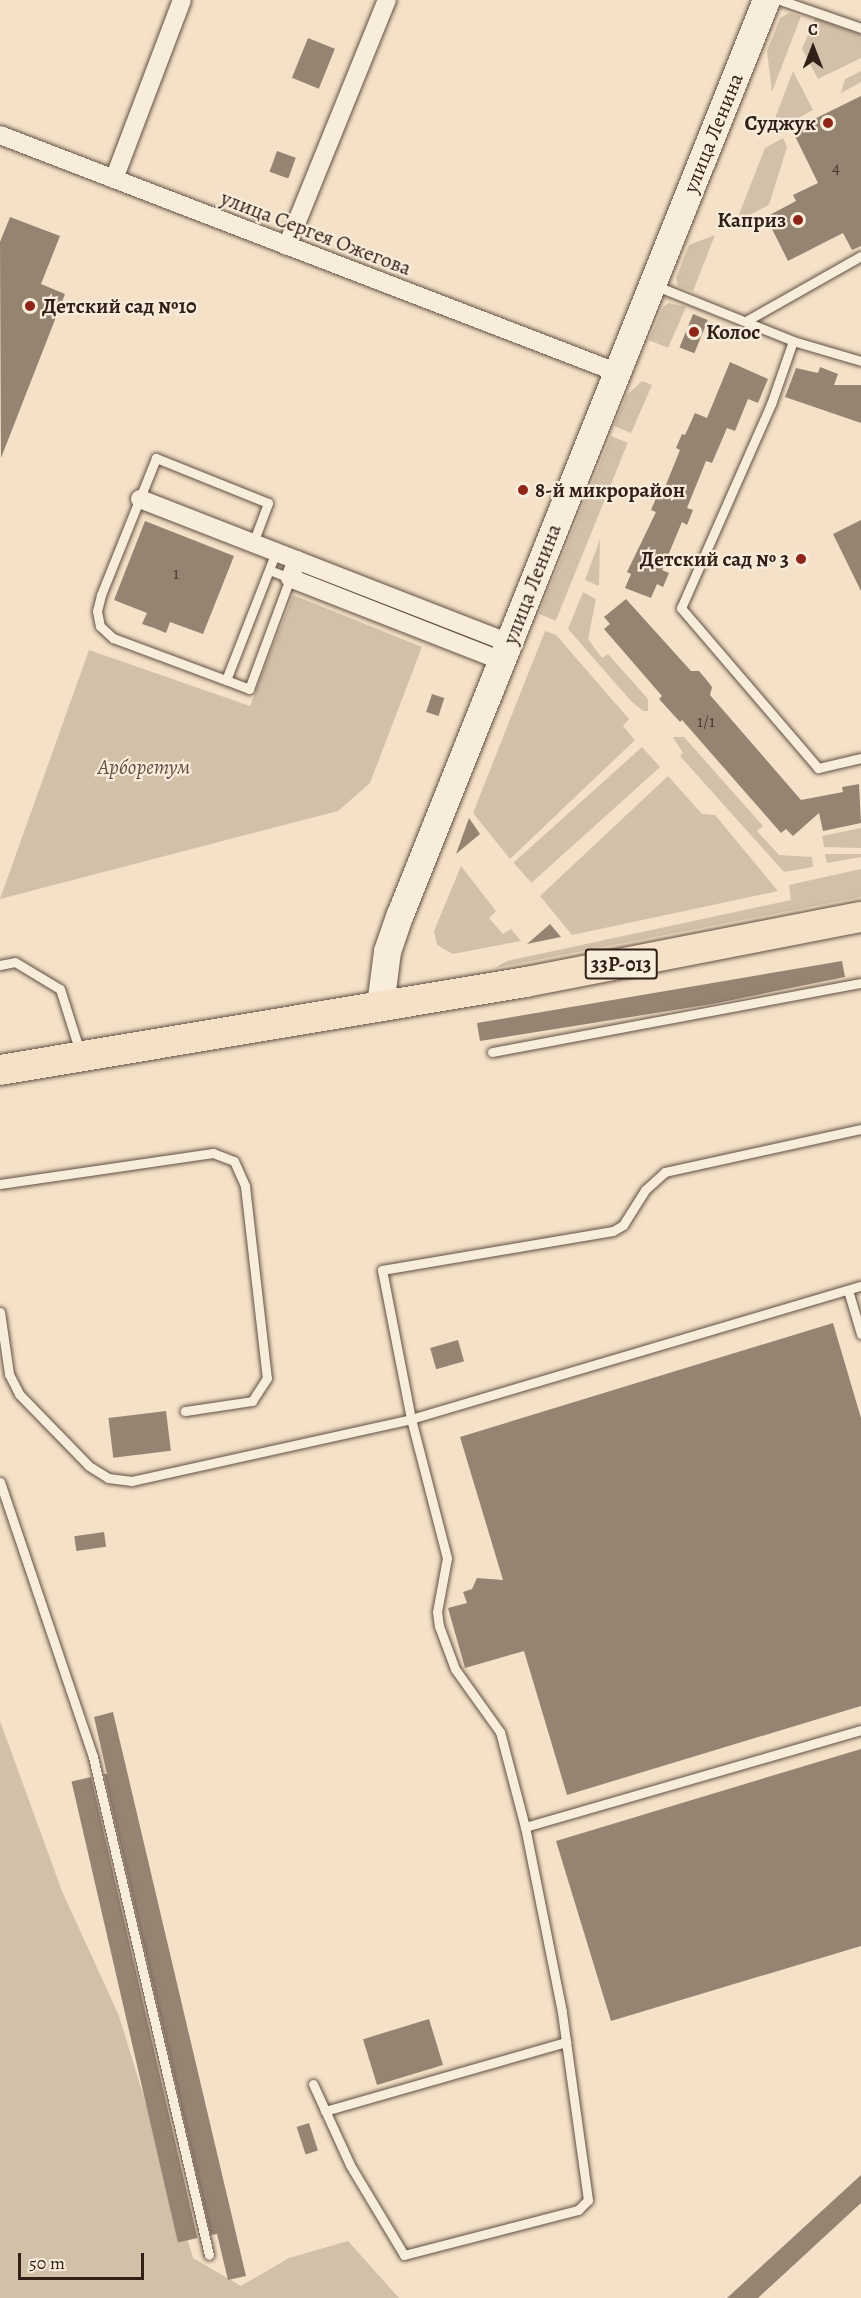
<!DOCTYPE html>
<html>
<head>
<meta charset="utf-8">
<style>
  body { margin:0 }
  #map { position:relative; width:861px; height:2298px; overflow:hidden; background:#f4e1c7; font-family:Alegreya,serif }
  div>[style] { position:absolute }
  .green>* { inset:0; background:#d3c0a9; transform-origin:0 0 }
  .building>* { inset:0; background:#968473; transform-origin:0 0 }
  .roads { filter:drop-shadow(0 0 2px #615044) drop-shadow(0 0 2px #615044) }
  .lane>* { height:9px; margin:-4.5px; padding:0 4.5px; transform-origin:4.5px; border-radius:4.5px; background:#f8ecdb }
  .street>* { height:18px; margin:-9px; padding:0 9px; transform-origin:9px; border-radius:9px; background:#f8ecdb }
  .secondary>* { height:27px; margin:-13.5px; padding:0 13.5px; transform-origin:13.5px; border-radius:13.5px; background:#f8ecdb }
  .primary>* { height:30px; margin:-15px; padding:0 15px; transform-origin:15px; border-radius:15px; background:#f4e1c7 }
  .dots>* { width:16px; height:16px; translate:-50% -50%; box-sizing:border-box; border:3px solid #f8ecdb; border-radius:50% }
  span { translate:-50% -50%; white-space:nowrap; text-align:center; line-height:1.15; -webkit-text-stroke:4.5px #f8ecdb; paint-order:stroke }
  .number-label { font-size:18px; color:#4a392f }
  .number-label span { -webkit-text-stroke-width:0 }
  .shield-label span { padding:2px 4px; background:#f8ecdb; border:2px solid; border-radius:4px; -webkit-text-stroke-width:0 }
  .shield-label { font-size:20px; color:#302018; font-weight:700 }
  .poi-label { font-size:21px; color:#302018; font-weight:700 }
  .right { translate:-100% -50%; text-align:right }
  .left { translate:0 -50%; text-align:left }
  .street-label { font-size:21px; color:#302018 }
  .park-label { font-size:21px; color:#615044; font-style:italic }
  .north { position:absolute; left:783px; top:18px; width:60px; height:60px; -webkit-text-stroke:4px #f8ecdb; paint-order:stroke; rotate:0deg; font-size:16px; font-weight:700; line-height:24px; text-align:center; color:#302018 }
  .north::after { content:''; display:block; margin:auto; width:21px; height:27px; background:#302018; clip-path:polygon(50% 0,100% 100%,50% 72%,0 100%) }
  .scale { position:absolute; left:18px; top:2253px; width:126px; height:27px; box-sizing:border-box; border:3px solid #302018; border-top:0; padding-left:8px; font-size:18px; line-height:21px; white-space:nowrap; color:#302018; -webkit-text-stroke:4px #f8ecdb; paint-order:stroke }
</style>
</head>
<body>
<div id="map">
  <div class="green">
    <div style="clip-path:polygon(789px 13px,801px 16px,772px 92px,767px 51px,780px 18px)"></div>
    <div style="clip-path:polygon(815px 18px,861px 34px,861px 58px,818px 79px,802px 49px)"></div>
    <div style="clip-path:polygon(793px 71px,813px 110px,769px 134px)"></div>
    <div style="clip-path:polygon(861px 71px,861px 82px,841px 93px,845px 79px)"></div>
    <div style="clip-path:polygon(783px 138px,787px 147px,769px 205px,736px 222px,765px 148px)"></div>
    <div style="clip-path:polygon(715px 235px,693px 291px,678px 286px,676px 278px,689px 245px)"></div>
    <div style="clip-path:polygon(669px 303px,686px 307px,668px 348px,649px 340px,663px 307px)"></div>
    <div style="clip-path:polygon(642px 381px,652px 385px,631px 433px,614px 426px,627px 395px)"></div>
    <div style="left:611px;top:436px;width:18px;height:192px;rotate:22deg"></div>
    <div style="clip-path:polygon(600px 539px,599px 586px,585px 580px)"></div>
    <div style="clip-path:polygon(583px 592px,596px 599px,588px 639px,602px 658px,608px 654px,648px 699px,648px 711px,643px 711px,631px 701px,568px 629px)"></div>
    <div style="clip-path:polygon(293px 595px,422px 647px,370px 783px,338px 811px,0 899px,89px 650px,250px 706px)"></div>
    <div style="clip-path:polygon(545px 631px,556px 635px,629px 719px,623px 726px,635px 740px,510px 859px,473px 813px)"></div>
    <div style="clip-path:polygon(673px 737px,684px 737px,763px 826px,757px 831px,779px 855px,812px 857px,813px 867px,784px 872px,680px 756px,683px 753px)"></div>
    <div style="left:642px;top:747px;width:27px;height:173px;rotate:48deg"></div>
    <div style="clip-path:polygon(668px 776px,702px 814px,715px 815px,778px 891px,572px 935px,540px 896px)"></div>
    <div style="clip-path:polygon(861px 828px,861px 848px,824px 847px,822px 836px)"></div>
    <div style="clip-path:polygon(825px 854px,861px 854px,861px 857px,827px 863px)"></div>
    <div style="clip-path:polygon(461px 866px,496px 911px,489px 918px,503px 934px,511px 929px,521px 941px,453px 954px,437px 945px,434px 931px)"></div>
    <div style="clip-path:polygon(861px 869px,861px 897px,495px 968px,507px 961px,791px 900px,789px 885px)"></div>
    <div style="clip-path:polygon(0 1721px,62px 1891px,119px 2016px,193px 2258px,241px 2286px,289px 2258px,348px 2241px,399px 2298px,0 2298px)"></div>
  </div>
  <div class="building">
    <div style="left:308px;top:38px;width:29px;height:43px;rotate:22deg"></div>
    <div style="clip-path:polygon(861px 96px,861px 246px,852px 250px,843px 233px,788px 261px,766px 217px,796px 201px,793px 195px,818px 183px,792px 130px)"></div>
    <div style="left:277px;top:151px;width:20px;height:22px;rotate:20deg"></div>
    <div style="clip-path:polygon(10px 217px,60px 236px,41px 284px,65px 294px,1px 458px,0 242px)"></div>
    <div style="left:693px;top:314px;width:16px;height:36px;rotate:22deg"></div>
    <div style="clip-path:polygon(730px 362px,768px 379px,758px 403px,748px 399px,735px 431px,727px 428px,712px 463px,706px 461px,687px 508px,693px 510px,687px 525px,682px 522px,662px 570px,669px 573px,663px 587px,657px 584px,651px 598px,625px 588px,631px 574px,627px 572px,656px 512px,651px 510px,657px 496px,661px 497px,680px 450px,676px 448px,682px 434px,685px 435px,695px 413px,707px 418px)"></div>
    <div style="clip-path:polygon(820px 367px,838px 374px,834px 385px,861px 385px,861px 423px,785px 397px,796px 368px,818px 373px)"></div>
    <div style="clip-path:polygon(861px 520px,861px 591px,833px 534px)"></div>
    <div style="clip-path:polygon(145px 521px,234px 556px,203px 634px,170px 622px,166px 633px,154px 628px,142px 624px,147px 613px,114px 600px)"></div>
    <div style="clip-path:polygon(626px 599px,691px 671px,699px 671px,705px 678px,712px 687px,710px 695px,801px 800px,843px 792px,842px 787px,859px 784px,861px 823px,823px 831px,819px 813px,793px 836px,786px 829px,781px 833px,682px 720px,680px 722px,659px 699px,662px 696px,604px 629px,610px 624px,604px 617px)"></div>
    <div style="left:432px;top:694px;width:13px;height:19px;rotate:18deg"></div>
    <div style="clip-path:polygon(469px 818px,480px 834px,456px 854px)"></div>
    <div style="clip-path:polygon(550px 924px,561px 937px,527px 944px)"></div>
    <div style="clip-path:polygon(842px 961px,845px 977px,712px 1004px,480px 1041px,477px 1023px)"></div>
    <div style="clip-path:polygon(833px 1323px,861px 1418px,861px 1706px,567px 1795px,524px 1651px,465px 1668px,448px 1608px,467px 1603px,463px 1592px,472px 1589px,477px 1578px,503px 1580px,460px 1437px)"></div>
    <div style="left:458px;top:1340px;width:22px;height:29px;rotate:74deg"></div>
    <div style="left:166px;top:1411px;width:40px;height:58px;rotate:83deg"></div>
    <div style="left:104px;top:1532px;width:15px;height:30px;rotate:82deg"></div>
    <div style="clip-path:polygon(113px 1712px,246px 2276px,228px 2280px,217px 2234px,211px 2235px,104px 1774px,107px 1774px,94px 1717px)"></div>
    <div style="clip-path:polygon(861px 1749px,861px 1946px,611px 2021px,556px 1841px)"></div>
    <div style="left:91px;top:1777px;width:473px;height:20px;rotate:77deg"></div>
    <div style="left:429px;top:2019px;width:48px;height:69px;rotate:73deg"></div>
    <div style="left:309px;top:2123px;width:29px;height:13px;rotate:72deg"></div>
    <div style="clip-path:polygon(861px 2175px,861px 2203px,758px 2298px,727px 2298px)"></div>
  </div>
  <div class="roads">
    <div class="lane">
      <div style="left:780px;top:0;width:86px;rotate:19.1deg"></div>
      <div style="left:654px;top:285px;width:150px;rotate:21.9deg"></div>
      <div style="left:793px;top:341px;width:71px;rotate:16.4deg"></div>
      <div style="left:746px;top:321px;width:132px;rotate:-29.5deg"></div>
      <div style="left:793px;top:341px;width:67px;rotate:109.2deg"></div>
      <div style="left:771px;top:404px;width:223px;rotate:113.8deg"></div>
      <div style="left:681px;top:608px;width:211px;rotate:49.4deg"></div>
      <div style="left:818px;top:768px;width:44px;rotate:-13.1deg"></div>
      <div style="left:253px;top:543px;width:43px;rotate:-69.4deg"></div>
      <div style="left:268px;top:503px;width:121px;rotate:-158.1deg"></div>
      <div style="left:156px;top:458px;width:148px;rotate:111.9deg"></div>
      <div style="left:101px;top:595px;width:16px;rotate:104deg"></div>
      <div style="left:97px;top:611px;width:15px;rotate:79deg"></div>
      <div style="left:100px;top:626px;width:18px;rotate:43deg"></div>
      <div style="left:113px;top:638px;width:121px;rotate:20.4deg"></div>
      <div style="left:226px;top:680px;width:137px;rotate:-68.7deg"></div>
      <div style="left:226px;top:680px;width:25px;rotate:21deg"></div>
      <div style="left:249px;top:689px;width:118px;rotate:-69.7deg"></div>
      <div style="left:290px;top:578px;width:22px;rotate:-159deg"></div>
      <div style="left:0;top:965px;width:15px;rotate:-11deg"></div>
      <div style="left:15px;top:962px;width:52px;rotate:31deg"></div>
      <div style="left:60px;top:989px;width:66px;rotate:72.4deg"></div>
      <div style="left:492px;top:1052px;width:375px;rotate:-10.6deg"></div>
      <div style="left:0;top:1184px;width:215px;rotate:-8.3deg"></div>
      <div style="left:213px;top:1153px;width:22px;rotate:21deg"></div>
      <div style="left:234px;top:1161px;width:27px;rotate:66deg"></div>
      <div style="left:245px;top:1186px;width:193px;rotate:83.5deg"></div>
      <div style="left:267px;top:1378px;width:27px;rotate:123deg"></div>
      <div style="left:252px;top:1401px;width:68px;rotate:171.5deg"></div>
      <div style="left:848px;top:1290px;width:46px;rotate:73.5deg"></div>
      <div style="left:0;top:1312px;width:63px;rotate:81.7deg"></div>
      <div style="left:9px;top:1374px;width:22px;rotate:63deg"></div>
      <div style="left:19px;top:1394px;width:100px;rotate:45.8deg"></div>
      <div style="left:89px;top:1466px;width:22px;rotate:32deg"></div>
      <div style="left:108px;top:1478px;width:24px;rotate:7deg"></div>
      <div style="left:132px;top:1481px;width:286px;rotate:-12.5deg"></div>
      <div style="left:411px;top:1419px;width:469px;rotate:-16.5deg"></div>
      <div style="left:0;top:1482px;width:290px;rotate:71.3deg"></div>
      <div style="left:93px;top:1757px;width:511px;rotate:76.89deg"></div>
      <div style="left:525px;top:1827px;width:350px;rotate:-16.1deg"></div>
      <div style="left:313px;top:2084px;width:89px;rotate:65.4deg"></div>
      <div style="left:350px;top:2165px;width:105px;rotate:59deg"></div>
      <div style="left:404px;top:2255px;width:180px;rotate:-14.5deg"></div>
      <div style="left:578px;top:2210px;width:14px;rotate:-45deg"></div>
      <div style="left:588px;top:2200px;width:190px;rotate:-97.9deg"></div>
      <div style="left:562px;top:2012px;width:189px;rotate:-101.3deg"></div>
      <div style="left:525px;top:1827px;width:98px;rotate:-104.7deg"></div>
      <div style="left:500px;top:1732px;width:77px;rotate:-125.5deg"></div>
      <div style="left:455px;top:1669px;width:46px;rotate:-110.4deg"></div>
      <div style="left:439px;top:1626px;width:14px;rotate:-98deg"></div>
      <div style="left:437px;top:1612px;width:55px;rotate:-79.5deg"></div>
      <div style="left:447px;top:1558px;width:144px;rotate:-104.5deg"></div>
      <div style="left:411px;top:1419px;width:152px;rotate:-101deg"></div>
      <div style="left:382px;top:1270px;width:234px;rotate:-9.6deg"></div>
      <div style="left:613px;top:1231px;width:12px;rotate:-31deg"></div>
      <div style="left:623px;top:1225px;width:41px;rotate:-57.8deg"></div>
      <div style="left:645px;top:1190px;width:27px;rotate:-42deg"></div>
      <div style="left:665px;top:1172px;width:201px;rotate:-12.4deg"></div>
      <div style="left:325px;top:2111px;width:251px;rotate:-16deg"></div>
    </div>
    <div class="street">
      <div style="left:0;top:135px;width:660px;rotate:21.04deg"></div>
      <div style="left:114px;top:179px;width:191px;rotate:-69.2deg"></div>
      <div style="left:287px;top:246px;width:266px;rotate:-67.9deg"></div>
      <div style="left:140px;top:499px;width:396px;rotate:21.3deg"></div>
      <div style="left:297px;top:560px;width:19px;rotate:111deg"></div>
      <div style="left:290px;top:578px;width:228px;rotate:21.4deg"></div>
    </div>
    <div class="secondary">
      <div style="left:380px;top:1005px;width:54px;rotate:-82.6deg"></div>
      <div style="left:387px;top:951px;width:39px;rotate:-71deg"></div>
      <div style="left:400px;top:914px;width:985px;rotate:-68.18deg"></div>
    </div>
    <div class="primary">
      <div style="left:0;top:1070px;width:533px;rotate:-9.5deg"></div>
      <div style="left:526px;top:982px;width:341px;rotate:-11deg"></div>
    </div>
  </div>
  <div class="dots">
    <div style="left:828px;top:123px;background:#8f2418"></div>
    <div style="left:798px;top:220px;background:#8f2418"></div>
    <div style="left:30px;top:306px;background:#8f2418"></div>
    <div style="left:694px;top:332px;background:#8f2418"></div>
    <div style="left:523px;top:490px;background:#8f2418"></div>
    <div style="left:801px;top:559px;background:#8f2418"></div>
  </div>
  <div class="number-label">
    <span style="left:836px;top:167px">4</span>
    <span style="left:176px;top:573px">1</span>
    <span style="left:706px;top:721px">1/1</span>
  </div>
  <div class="shield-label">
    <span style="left:621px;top:964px">33Р-013</span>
  </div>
  <div class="poi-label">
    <span class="right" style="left:816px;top:123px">Суджук</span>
    <span class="right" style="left:786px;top:220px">Каприз</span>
    <span class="left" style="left:42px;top:306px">Детский сад №10</span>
    <span class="left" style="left:706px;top:332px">Колос</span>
    <span class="left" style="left:535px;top:490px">8-й микрорайон</span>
    <span class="right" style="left:789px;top:559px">Детский сад № 3</span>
  </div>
  <div class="street-label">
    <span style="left:713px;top:133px;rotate:-68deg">улица Ленина</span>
    <span style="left:316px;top:233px;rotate:21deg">улица Сергея Ожегова</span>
    <span style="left:532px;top:584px;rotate:-69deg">улица Ленина</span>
  </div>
  <div class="park-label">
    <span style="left:144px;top:767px">Арборетум</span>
  </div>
  <div class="north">С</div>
  <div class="scale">50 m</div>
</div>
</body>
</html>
